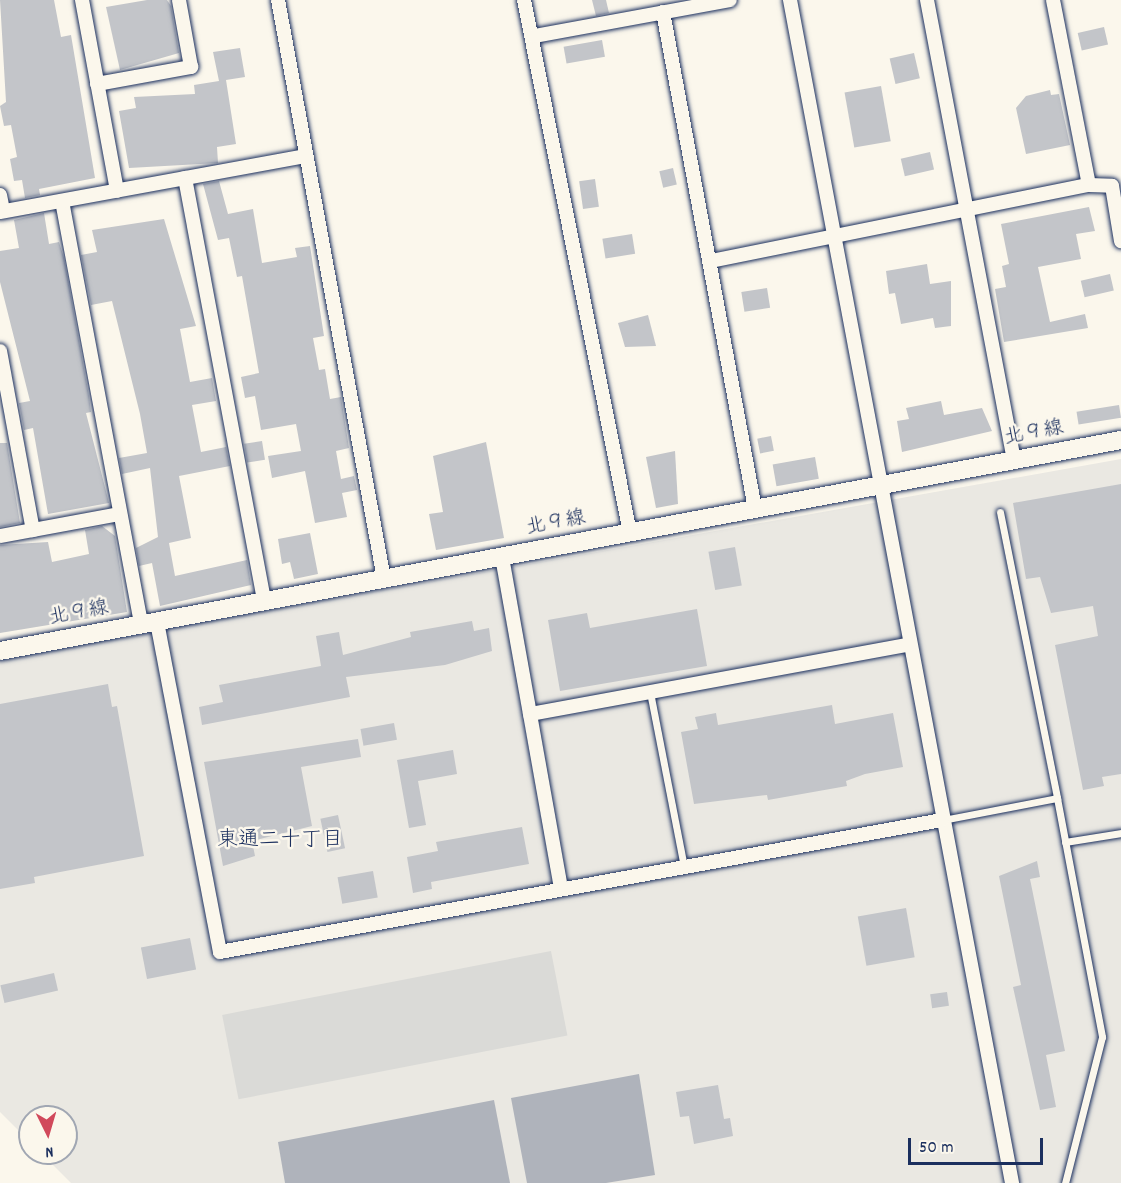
<!DOCTYPE html>
<html>
<head>
<meta charset="utf-8">
<style>
  body { margin:0 }
  #map { position:relative; width:1121px; height:1183px; overflow:hidden; background:#fbf7ec; font-family:Dekko,"Klee One",sans-serif }
  div>[style] { position:absolute }
  .built>* { inset:0; background:#eae8e2 }
  .green>* { inset:0; background:#dadad7; transform-origin:0 0 }
  .water>* { inset:0; background:#afb3bb }
  .building>* { inset:0; background:#c3c5c9; transform-origin:0 0 }
  .roads { filter:drop-shadow(0 0 2px #1b2f5e) drop-shadow(0 0 2px #1b2f5e) }
  .service>* { height:7px; margin:-3.5px; padding:0 3.5px; transform-origin:3.5px; border-radius:3.5px; background:#fbf7ec }
  .minor>* { height:14px; margin:-7px; padding:0 7px; transform-origin:7px; border-radius:7px; background:#fbf7ec }
  .tertiary>* { height:18px; margin:-9px; padding:0 9px; transform-origin:9px; border-radius:9px; background:#fbf7ec }
  span { translate:-50% -50%; white-space:nowrap; text-align:center; line-height:1.15; -webkit-text-stroke:5px #fbf7ec; paint-order:stroke }
  .street-label { font-size:20px; color:#1b2f5e }
  .neighbourhood-label { font-size:21px; color:#1b2f5e }
  .north { position:absolute; left:18px; top:1105px; width:60px; height:60px; box-sizing:border-box; background:#fbf7ec; border:2px solid #a1a7b3; border-radius:50%; rotate:175deg; font-size:16px; font-weight:700; line-height:24px; text-align:center; color:#1b2f5e }
  .north::after { content:''; display:block; margin:auto; width:21px; height:27px; background:#d1495b; clip-path:polygon(50% 0,100% 100%,50% 72%,0 100%) }
  .scale { position:absolute; left:908px; top:1138px; width:135px; height:27px; box-sizing:border-box; border:3px solid #1b2f5e; border-top:0; padding-left:8px; font-size:18px; line-height:21px; white-space:nowrap; color:#1b2f5e; -webkit-text-stroke:4px #fbf7ec; paint-order:stroke }
</style>
</head>
<body>
<div id="map">
  <div class="built">
    <div style="clip-path:polygon(1121px 459px,1121px 1183px,71px 1183px,41px 1153px,66px 1153px,66px 1117px,30px 1117px,30px 1142px,0 1112px,0 658px)"></div>
  </div>
  <div class="green">
    <div style="left:551px;top:951px;width:86px;height:335px;rotate:79deg"></div>
  </div>
  <div class="water">
    <div style="clip-path:polygon(639px 1074px,655px 1175px,606px 1183px,527px 1183px,511px 1098px)"></div>
    <div style="clip-path:polygon(494px 1100px,510px 1183px,285px 1183px,278px 1142px)"></div>
  </div>
  <div class="building">
    <div style="clip-path:polygon(0 0,54px 0,61px 37px,71px 35px,95px 178px,39px 189px,40px 195px,25px 198px,22px 180px,14px 181px,10px 159px,17px 157px,11px 125px,4px 126px,0 106px,6px 102px)"></div>
    <div style="clip-path:polygon(147px 0,167px 0,171px 6px,179px 53px,120px 70px,106px 7px)"></div>
    <div style="clip-path:polygon(592px 0,606px 0,609px 13px,596px 16px)"></div>
    <div style="left:1104px;top:27px;width:18px;height:27px;rotate:77deg"></div>
    <div style="left:602px;top:40px;width:17px;height:39px;rotate:80deg"></div>
    <div style="clip-path:polygon(240px 48px,245px 77px,226px 80px,236px 144px,217px 147px,218px 163px,129px 168px,119px 111px,136px 108px,134px 97px,195px 94px,194px 85px,219px 81px,213px 52px)"></div>
    <div style="left:914px;top:53px;width:26px;height:25px;rotate:77deg"></div>
    <div style="left:881px;top:86px;width:56px;height:37px;rotate:80deg"></div>
    <div style="clip-path:polygon(1050px 90px,1051px 95px,1059px 94px,1070px 145px,1026px 154px,1016px 108px,1026px 96px)"></div>
    <div style="left:930px;top:152px;width:18px;height:30px;rotate:77deg"></div>
    <div style="left:673px;top:168px;width:17px;height:14px;rotate:77deg"></div>
    <div style="left:595px;top:179px;width:28px;height:16px;rotate:82deg"></div>
    <div style="clip-path:polygon(219px 181px,228px 214px,253px 209px,262px 263px,297px 257px,295px 248px,310px 246px,324px 336px,313px 338px,319px 370px,325px 369px,330px 399px,341px 397px,349px 448px,336px 451px,341px 479px,354px 476px,357px 490px,342px 493px,347px 517px,315px 523px,305px 471px,272px 478px,268px 456px,301px 451px,296px 424px,261px 430px,255px 396px,245px 398px,241px 377px,259px 373px,242px 276px,237px 277px,229px 238px,218px 240px,203px 184px)"></div>
    <div style="clip-path:polygon(1089px 207px,1095px 231px,1076px 234px,1081px 259px,1038px 267px,1050px 322px,1085px 314px,1088px 328px,1004px 342px,995px 289px,1006px 287px,1002px 266px,1009px 264px,1001px 224px)"></div>
    <div style="clip-path:polygon(44px 213px,49px 244px,59px 242px,64px 258px,89px 396px,91px 412px,86px 413px,109px 503px,48px 514px,33px 428px,24px 430px,19px 403px,30px 401px,0 282px,0 251px,19px 248px,14px 220px)"></div>
    <div style="clip-path:polygon(164px 219px,196px 326px,180px 329px,190px 382px,212px 378px,216px 401px,192px 405px,201px 452px,226px 447px,230px 466px,179px 476px,191px 538px,169px 543px,175px 576px,247px 560px,251px 585px,160px 606px,152px 563px,139px 566px,136px 548px,158px 537px,150px 468px,122px 474px,119px 458px,147px 453px,140px 414px,112px 301px,91px 305px,81px 255px,97px 252px,92px 230px)"></div>
    <div style="left:632px;top:234px;width:20px;height:30px;rotate:81deg"></div>
    <div style="clip-path:polygon(927px 264px,930px 284px,951px 281px,951px 326px,935px 328px,933px 318px,901px 324px,895px 293px,889px 294px,886px 271px)"></div>
    <div style="left:1110px;top:274px;width:17px;height:30px;rotate:77deg"></div>
    <div style="left:767px;top:288px;width:20px;height:26px;rotate:81deg"></div>
    <div style="clip-path:polygon(648px 315px,656px 346px,625px 347px,618px 323px)"></div>
    <div style="clip-path:polygon(941px 401px,944px 415px,982px 408px,992px 431px,902px 452px,897px 421px,909px 419px,906px 408px)"></div>
    <div style="left:1119px;top:405px;width:13px;height:43px;rotate:81deg"></div>
    <div style="left:771px;top:436px;width:15px;height:14px;rotate:79deg"></div>
    <div style="left:262px;top:441px;width:19px;height:18px;rotate:81deg"></div>
    <div style="clip-path:polygon(486px 442px,504px 538px,436px 550px,429px 514px,443px 512px,433px 456px)"></div>
    <div style="clip-path:polygon(0 443px,7px 443px,20px 523px,0 527px)"></div>
    <div style="clip-path:polygon(675px 451px,678px 504px,656px 508px,646px 457px)"></div>
    <div style="left:815px;top:457px;width:22px;height:43px;rotate:80deg"></div>
    <div style="clip-path:polygon(1121px 484px,1121px 774px,1102px 777px,1104px 786px,1083px 790px,1055px 645px,1098px 636px,1093px 606px,1051px 613px,1040px 577px,1026px 579px,1013px 503px)"></div>
    <div style="clip-path:polygon(102px 526px,115px 536px,127px 612px,0 633px,0 545px,48px 542px,52px 562px,89px 554px,85px 530px)"></div>
    <div style="clip-path:polygon(310px 533px,318px 574px,294px 579px,290px 562px,282px 564px,278px 539px)"></div>
    <div style="left:735px;top:547px;width:39px;height:27px;rotate:80deg"></div>
    <div style="clip-path:polygon(697px 609px,707px 666px,560px 691px,548px 620px,587px 613px,590px 628px)"></div>
    <div style="clip-path:polygon(472px 621px,474px 631px,489px 628px,492px 651px,445px 665px,346px 677px,350px 697px,202px 725px,199px 707px,223px 702px,219px 685px,321px 666px,316px 636px,339px 632px,343px 655px,411px 637px,410px 632px)"></div>
    <div style="clip-path:polygon(108px 684px,112px 707px,117px 706px,144px 856px,34px 877px,35px 883px,0 889px,0 704px)"></div>
    <div style="clip-path:polygon(832px 705px,835px 724px,893px 713px,903px 767px,865px 774px,846px 781px,847px 786px,768px 800px,767px 795px,694px 804px,681px 732px,698px 729px,695px 717px,716px 713px,718px 725px)"></div>
    <div style="left:394px;top:723px;width:17px;height:34px;rotate:80deg"></div>
    <div style="clip-path:polygon(358px 739px,361px 757px,301px 767px,312px 826px,252px 841px,255px 856px,223px 866px,204px 762px)"></div>
    <div style="clip-path:polygon(453px 750px,457px 774px,418px 781px,426px 825px,409px 828px,397px 760px)"></div>
    <div style="left:338px;top:815px;width:34px;height:18px;rotate:78deg"></div>
    <div style="clip-path:polygon(522px 827px,529px 864px,431px 882px,432px 889px,413px 893px,407px 857px,438px 851px,436px 842px)"></div>
    <div style="clip-path:polygon(1037px 861px,1040px 877px,1030px 879px,1065px 1051px,1046px 1055px,1056px 1107px,1040px 1110px,1013px 987px,1021px 985px,999px 876px)"></div>
    <div style="left:373px;top:871px;width:27px;height:36px;rotate:80deg"></div>
    <div style="left:906px;top:908px;width:50px;height:49px;rotate:80deg"></div>
    <div style="left:190px;top:938px;width:32px;height:50px;rotate:79deg"></div>
    <div style="left:54px;top:973px;width:18px;height:55px;rotate:77deg"></div>
    <div style="left:947px;top:992px;width:14px;height:17px;rotate:82deg"></div>
    <div style="clip-path:polygon(718px 1085px,724px 1119px,730px 1118px,733px 1136px,694px 1144px,689px 1116px,680px 1117px,676px 1092px)"></div>
  </div>
  <div class="roads">
    <div class="service">
      <div style="left:1000px;top:512px;width:292px;rotate:78.7deg"></div>
      <div style="left:650px;top:692px;width:178px;rotate:79deg"></div>
      <div style="left:943px;top:820px;width:116px;rotate:-10.9deg"></div>
      <div style="left:1057px;top:798px;width:243px;rotate:79.3deg"></div>
      <div style="left:1102px;top:1037px;width:151px;rotate:104.2deg"></div>
      <div style="left:1065px;top:842px;width:57px;rotate:-9.1deg"></div>
    </div>
    <div class="minor">
      <div style="left:82px;top:0;width:194px;rotate:79.6deg"></div>
      <div style="left:278px;top:0;width:589px;rotate:79.63deg"></div>
      <div style="left:524px;top:0;width:543px;rotate:78.75deg"></div>
      <div style="left:790px;top:0;width:1204px;rotate:79.37deg"></div>
      <div style="left:927px;top:0;width:468px;rotate:79.3deg"></div>
      <div style="left:1053px;top:0;width:188px;rotate:79deg"></div>
      <div style="left:663px;top:12px;width:505px;rotate:79.51deg"></div>
      <div style="left:534px;top:36px;width:199px;rotate:-10.4deg"></div>
      <div style="left:97px;top:84px;width:96px;rotate:-10.3deg"></div>
      <div style="left:191px;top:67px;width:68px;rotate:-100.2deg"></div>
      <div style="left:185px;top:178px;width:430px;rotate:79.4deg"></div>
      <div style="left:0;top:195px;width:16px;rotate:79deg"></div>
      <div style="left:62px;top:201px;width:431px;rotate:79.4deg"></div>
      <div style="left:0;top:212px;width:310px;rotate:-10.4deg"></div>
      <div style="left:711px;top:261px;width:386px;rotate:-11.4deg"></div>
      <div style="left:1089px;top:185px;width:23px;rotate:2deg"></div>
      <div style="left:1112px;top:186px;width:56px;rotate:80.7deg"></div>
      <div style="left:0;top:351px;width:182px;rotate:79.6deg"></div>
      <div style="left:0;top:536px;width:122px;rotate:-10.4deg"></div>
      <div style="left:502px;top:557px;width:336px;rotate:79.9deg"></div>
      <div style="left:157px;top:622px;width:336px;rotate:79.2deg"></div>
      <div style="left:220px;top:952px;width:734px;rotate:-10.36deg"></div>
      <div style="left:530px;top:714px;width:386px;rotate:-10.4deg"></div>
    </div>
    <div class="tertiary">
      <div style="left:0;top:651px;width:1141px;rotate:-10.66deg"></div>
    </div>
  </div>
  <div class="street-label">
    <span style="left:1034px;top:434px;rotate:-11deg">北９線</span>
    <span style="left:556px;top:524px;rotate:-11deg">北９線</span>
    <span style="left:79px;top:614px;rotate:-11deg">北９線</span>
  </div>
  <div class="neighbourhood-label">
    <span style="left:280px;top:841px">東通二十丁目</span>
  </div>
  <div class="north">N</div>
  <div class="scale">50 m</div>
</div>
</body>
</html>
